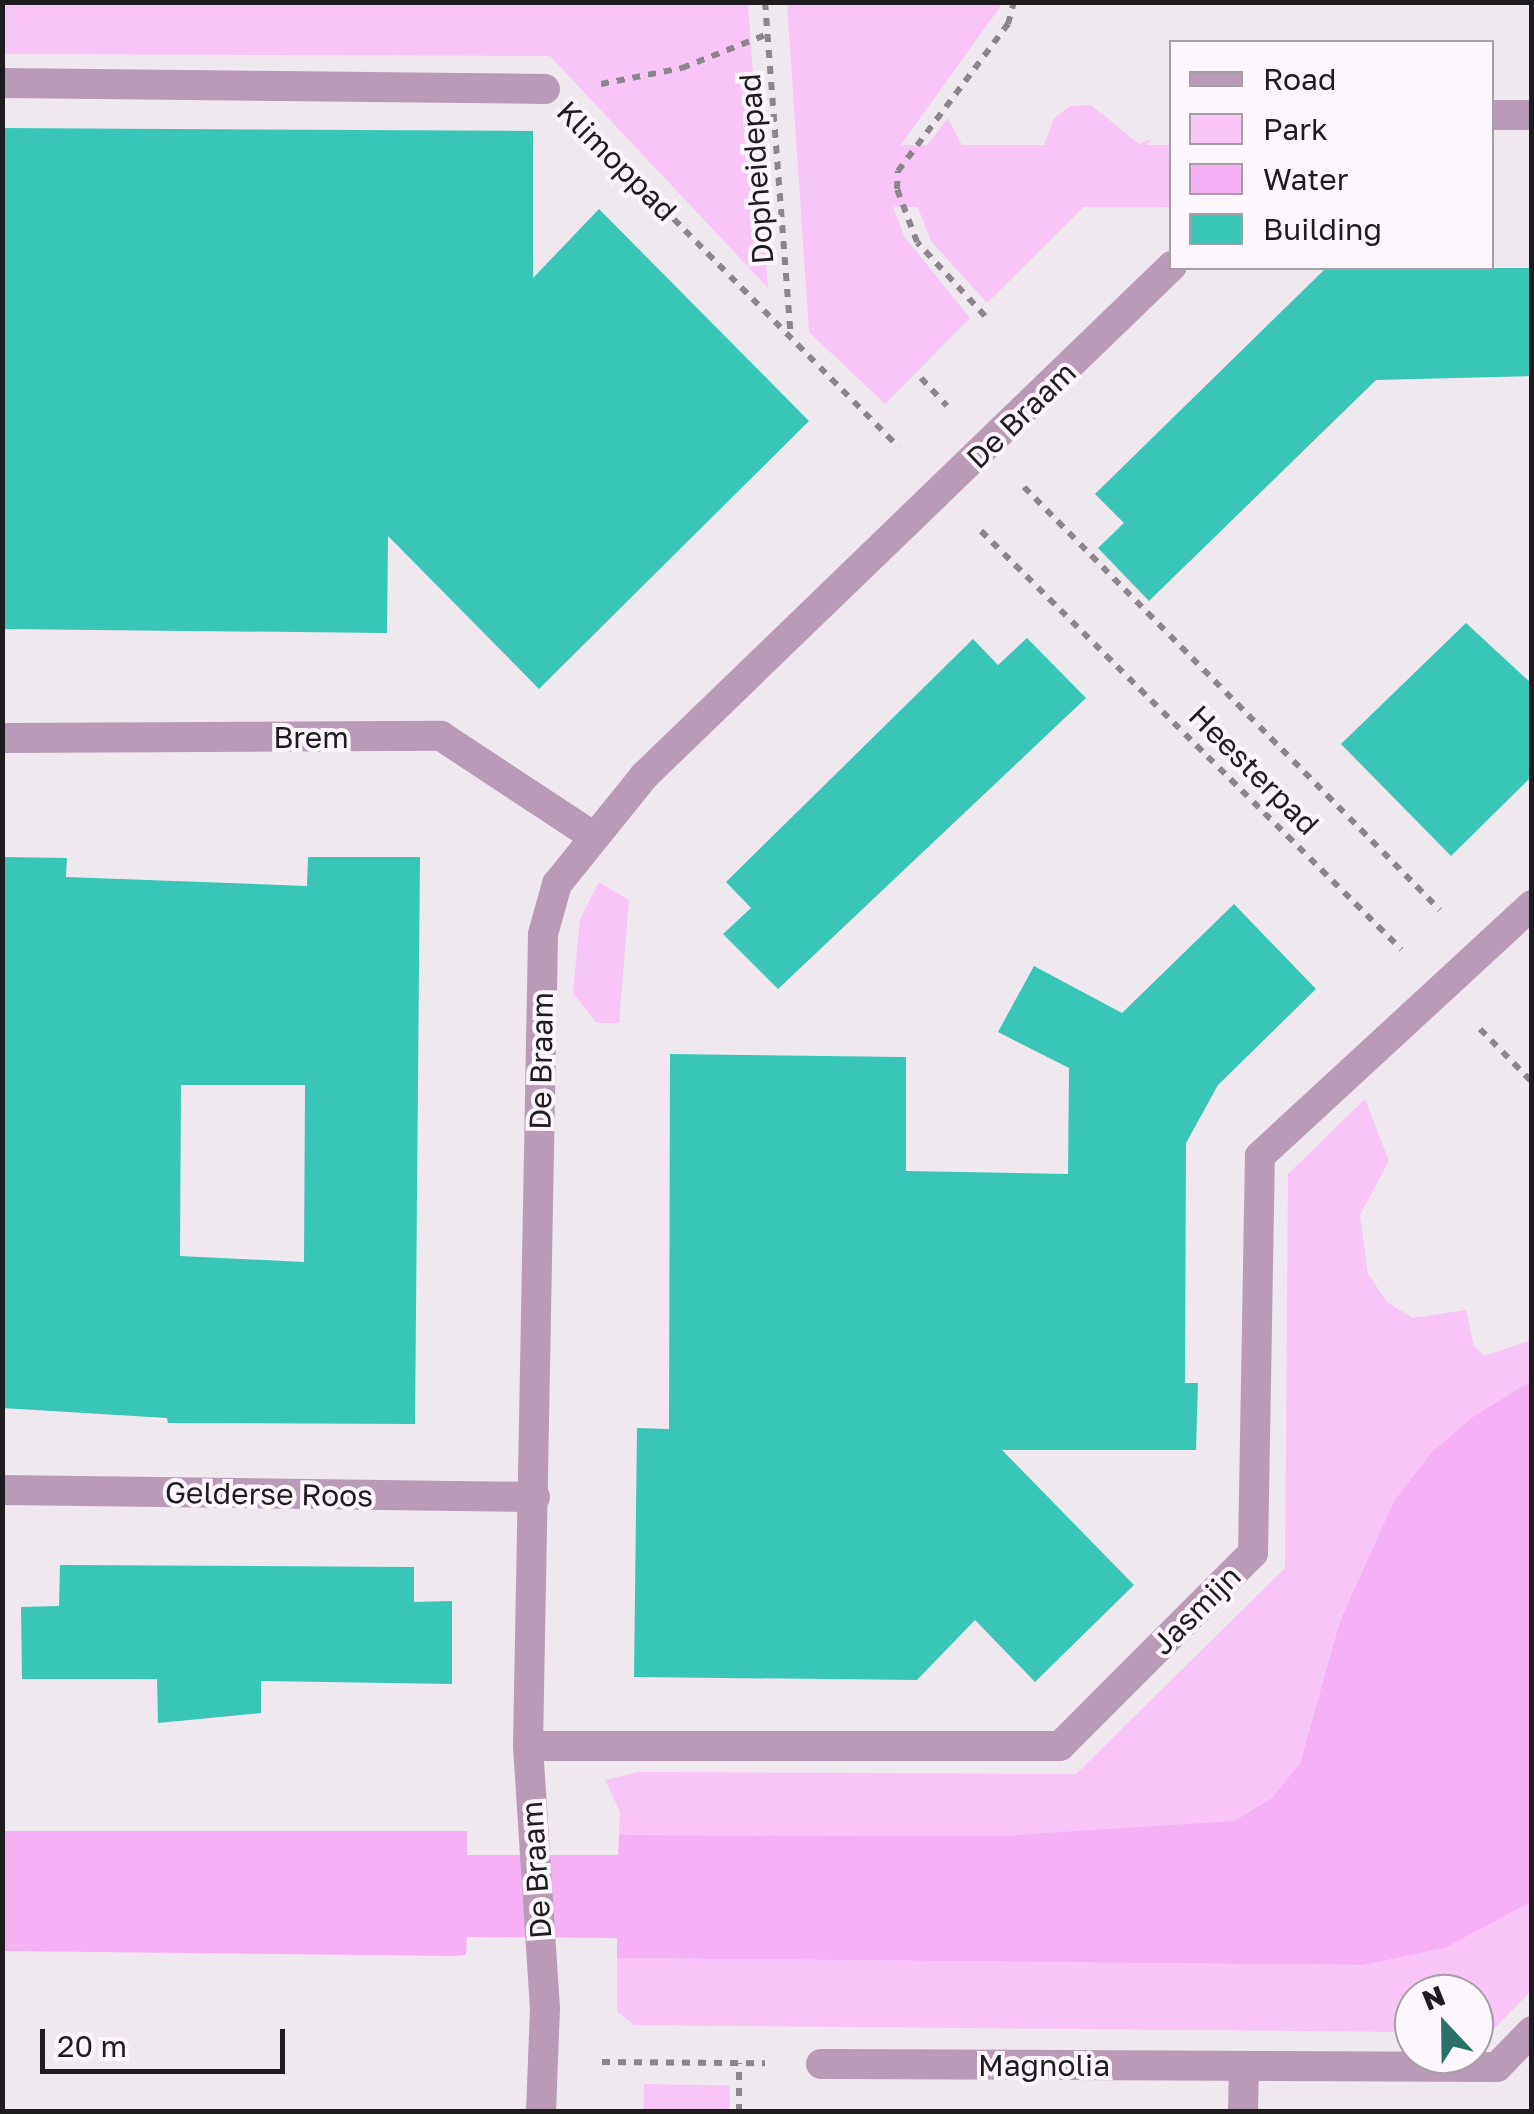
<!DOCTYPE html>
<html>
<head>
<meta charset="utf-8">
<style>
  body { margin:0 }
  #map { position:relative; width:1534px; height:2114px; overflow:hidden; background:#f0e8ef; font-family:"Golos Text",sans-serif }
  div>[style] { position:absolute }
  .green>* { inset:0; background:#f8c5f7; transform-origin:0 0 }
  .water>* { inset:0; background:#f6b1f5 }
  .building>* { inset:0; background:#39c6b6 }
  .path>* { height:6px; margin-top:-3px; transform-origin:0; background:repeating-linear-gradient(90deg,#8c868b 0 8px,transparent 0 16px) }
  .street>* { height:30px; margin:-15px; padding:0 15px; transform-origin:15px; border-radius:15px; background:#b99bb8 }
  span { translate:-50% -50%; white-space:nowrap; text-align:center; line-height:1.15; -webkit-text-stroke:8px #fdf6fd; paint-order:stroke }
  .street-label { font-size:30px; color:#1f1c1f }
  .frame { position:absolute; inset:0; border:5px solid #1f1c1f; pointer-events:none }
  .legend { position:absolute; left:1169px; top:40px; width:325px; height:230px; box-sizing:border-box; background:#fdf6fd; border:2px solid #a49fa4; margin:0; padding:12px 18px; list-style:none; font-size:30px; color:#1f1c1f }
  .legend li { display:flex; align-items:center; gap:20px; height:50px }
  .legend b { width:50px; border:2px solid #a49fa4 }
  .north { position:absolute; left:1394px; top:1974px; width:100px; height:100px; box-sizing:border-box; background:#fdf6fd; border:2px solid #a49fa4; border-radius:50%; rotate:338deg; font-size:28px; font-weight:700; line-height:40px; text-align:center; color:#1f1c1f }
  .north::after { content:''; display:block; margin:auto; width:35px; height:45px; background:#2a7168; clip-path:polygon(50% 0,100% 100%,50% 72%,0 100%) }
  .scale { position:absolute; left:40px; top:2029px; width:245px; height:45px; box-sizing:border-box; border:5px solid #1f1c1f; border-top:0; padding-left:12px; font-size:30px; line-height:35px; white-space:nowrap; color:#1f1c1f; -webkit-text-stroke:8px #fdf6fd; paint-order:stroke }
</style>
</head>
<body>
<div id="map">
  <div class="green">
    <div style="clip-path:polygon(3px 2px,748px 3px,768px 288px,550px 56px,3px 54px)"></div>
    <div style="clip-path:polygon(787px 3px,1003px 3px,890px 160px,892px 203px,904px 236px,970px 318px,885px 404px,809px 332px)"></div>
    <div style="clip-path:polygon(1091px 105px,1139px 144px,1152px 139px,987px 303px,931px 241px,912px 192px,913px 164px,948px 118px,967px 155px,987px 176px,1016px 184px,1036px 167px,1054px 118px,1070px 106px)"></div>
    <div style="left:1171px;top:145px;width:62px;height:334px;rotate:90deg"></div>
    <div style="clip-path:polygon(599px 882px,629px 900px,619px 1023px,597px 1023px,573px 993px,580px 919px)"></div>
    <div style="clip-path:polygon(1365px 1099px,1389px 1161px,1360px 1215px,1368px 1274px,1387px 1302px,1413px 1318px,1466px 1310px,1474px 1346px,1484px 1356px,1531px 1340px,1531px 1381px,1474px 1416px,1430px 1454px,1394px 1501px,1340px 1619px,1300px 1763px,1272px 1798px,1234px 1821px,1195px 1828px,1001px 1836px,619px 1835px,620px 1812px,605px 1780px,639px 1772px,1076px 1774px,1285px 1568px,1288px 1174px)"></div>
    <div style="clip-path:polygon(1531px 1902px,1531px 1991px,1490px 2033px,1474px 2033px,1474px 1994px,1414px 1994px,1414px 2032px,634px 2025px,617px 2011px,617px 1958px,1364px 1965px,1445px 1948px)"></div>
    <div style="left:644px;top:2084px;width:86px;height:27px;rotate:1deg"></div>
  </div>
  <div class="water">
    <div style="clip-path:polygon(1531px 1381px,1531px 1902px,1445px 1948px,1364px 1965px,617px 1958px,617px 1938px,467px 1937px,466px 1955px,453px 1956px,3px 1951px,3px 1831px,467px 1831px,467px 1855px,618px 1855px,619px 1835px,1001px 1836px,1234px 1821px,1272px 1798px,1300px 1763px,1340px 1620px,1394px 1501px,1430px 1454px,1474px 1416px)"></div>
  </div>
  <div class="building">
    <div style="clip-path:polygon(2px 128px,533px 131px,533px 278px,599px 209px,809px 421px,539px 689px,388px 536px,387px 633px,2px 629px)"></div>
    <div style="clip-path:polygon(1326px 268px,1532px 268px,1532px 376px,1376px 380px,1149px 601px,1098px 548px,1124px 523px,1095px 494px)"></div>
    <div style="clip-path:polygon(1466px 623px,1532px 684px,1532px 776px,1451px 856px,1341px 744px)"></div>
    <div style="clip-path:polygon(1027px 638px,1086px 698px,778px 989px,723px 934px,751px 908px,726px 882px,973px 639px,998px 665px)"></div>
    <div style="clip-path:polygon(evenodd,2px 857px,67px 858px,66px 877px,307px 886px,308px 857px,420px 857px,415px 1424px,168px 1423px,167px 1418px,2px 1408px,2px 857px,181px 1085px,305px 1085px,304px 1262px,180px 1256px,181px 1085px)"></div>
    <div style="clip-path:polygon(1234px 904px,1316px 989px,1218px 1085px,1186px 1143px,1185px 1383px,1198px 1383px,1196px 1450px,1002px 1450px,1134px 1585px,1035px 1682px,975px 1620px,917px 1680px,634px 1677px,637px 1428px,669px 1429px,670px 1054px,906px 1057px,906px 1171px,1068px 1174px,1069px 1068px,998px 1032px,1034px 966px,1122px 1013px)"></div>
    <div style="clip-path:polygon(60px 1565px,414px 1567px,414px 1602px,452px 1601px,452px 1684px,261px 1681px,261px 1713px,158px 1723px,157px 1679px,22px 1679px,21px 1607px,59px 1606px)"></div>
  </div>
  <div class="path">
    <div style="left:765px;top:2px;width:329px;rotate:85.6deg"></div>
    <div style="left:601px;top:84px;width:83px;rotate:-11.2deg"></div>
    <div style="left:682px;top:68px;width:92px;rotate:-21.6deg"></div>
    <div style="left:584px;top:128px;width:448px;rotate:45.4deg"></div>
    <div style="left:985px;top:316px;width:100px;rotate:-132.6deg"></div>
    <div style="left:917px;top:242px;width:57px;rotate:-110.7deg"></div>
    <div style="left:897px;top:189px;width:18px;rotate:-87deg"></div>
    <div style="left:898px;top:171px;width:184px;rotate:-53.2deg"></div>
    <div style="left:1008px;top:24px;width:23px;rotate:-75deg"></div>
    <div style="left:921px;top:378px;width:38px;rotate:47deg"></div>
    <div style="left:1024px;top:487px;width:593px;rotate:45.48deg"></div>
    <div style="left:981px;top:531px;width:593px;rotate:44.86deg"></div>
    <div style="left:1480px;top:1029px;width:74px;rotate:45.5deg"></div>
    <div style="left:602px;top:2062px;width:163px;rotate:0.4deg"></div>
    <div style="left:739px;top:2112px;width:49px;rotate:-90deg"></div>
  </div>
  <div class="street">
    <div style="left:2px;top:83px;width:543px;rotate:0.63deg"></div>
    <div style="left:1492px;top:115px;width:40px"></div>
    <div style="left:2px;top:738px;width:439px;rotate:-0.3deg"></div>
    <div style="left:441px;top:736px;width:180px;rotate:33.4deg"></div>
    <div style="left:2px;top:1490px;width:533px;rotate:0.75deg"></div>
    <div style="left:528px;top:1746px;width:532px"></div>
    <div style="left:1060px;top:1746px;width:273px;rotate:-45deg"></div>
    <div style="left:1253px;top:1553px;width:397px;rotate:-89deg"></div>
    <div style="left:1260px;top:1156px;width:370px;rotate:-42.7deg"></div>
    <div style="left:821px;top:2064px;width:676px;rotate:0.25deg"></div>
    <div style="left:1497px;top:2067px;width:50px;rotate:-45.8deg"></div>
    <div style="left:541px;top:2112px;width:103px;rotate:-87.8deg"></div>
    <div style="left:545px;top:2009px;width:264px;rotate:-93.7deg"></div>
    <div style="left:528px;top:1746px;width:812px;rotate:-88.94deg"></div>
    <div style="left:543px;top:934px;width:52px;rotate:-74.4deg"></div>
    <div style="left:557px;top:884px;width:139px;rotate:-51.1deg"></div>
    <div style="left:644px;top:776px;width:734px;rotate:-44.01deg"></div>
    <div style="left:1243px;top:2112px;width:46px;rotate:-88.8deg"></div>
  </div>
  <div class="street-label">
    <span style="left:617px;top:161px;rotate:45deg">Klimoppad</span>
    <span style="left:756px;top:169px;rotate:-94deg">Dopheidepad</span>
    <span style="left:1021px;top:415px;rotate:-44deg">De Braam</span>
    <span style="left:311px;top:737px">Brem</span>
    <span style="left:1254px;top:770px;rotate:45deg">Heesterpad</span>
    <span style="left:541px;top:1061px;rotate:-89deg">De Braam</span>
    <span style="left:269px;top:1494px;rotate:1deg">Gelderse Roos</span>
    <span style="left:1196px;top:1610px;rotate:-45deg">Jasmijn</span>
    <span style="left:536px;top:1870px;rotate:-94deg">De Braam</span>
    <span style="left:1044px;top:2065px">Magnolia</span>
  </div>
  <div class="frame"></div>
  <ul class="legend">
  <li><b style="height:12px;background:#b99bb8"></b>Road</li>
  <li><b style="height:28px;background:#f8c5f7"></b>Park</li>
  <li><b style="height:28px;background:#f6b1f5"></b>Water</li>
  <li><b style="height:28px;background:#39c6b6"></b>Building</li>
  </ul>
  <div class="north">N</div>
  <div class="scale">20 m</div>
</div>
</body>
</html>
